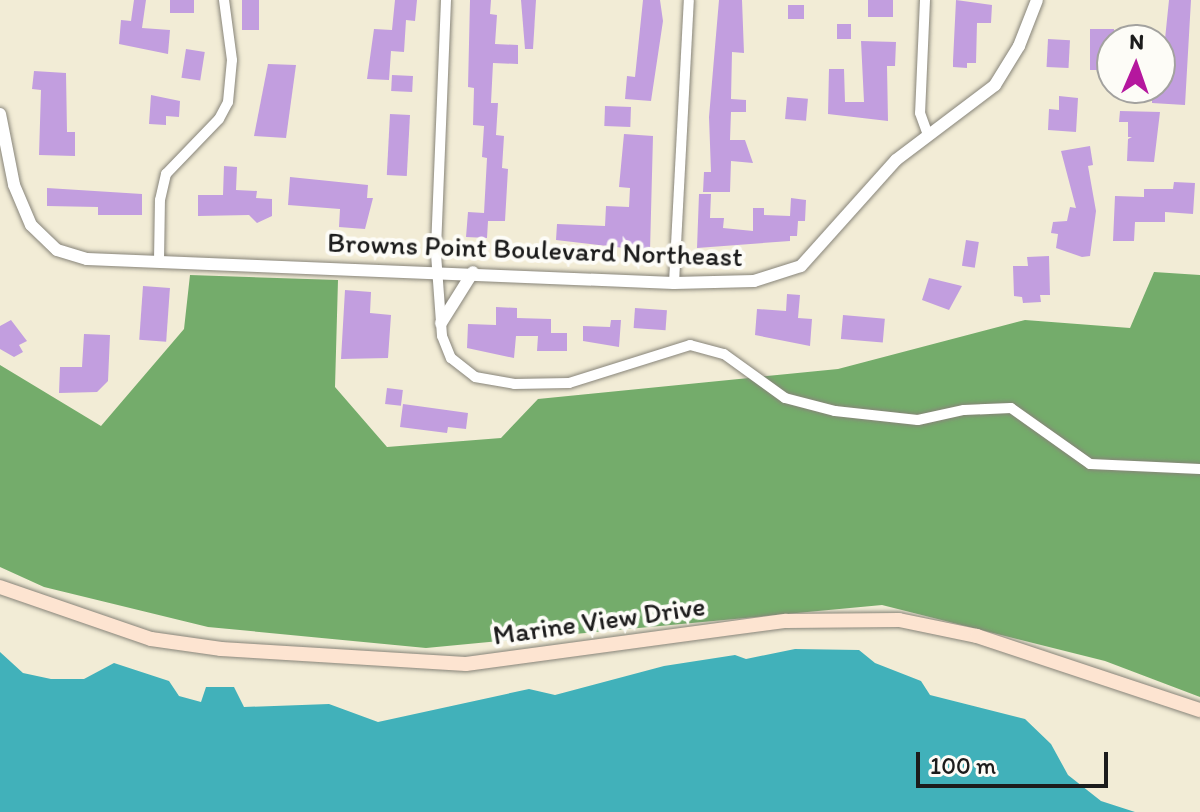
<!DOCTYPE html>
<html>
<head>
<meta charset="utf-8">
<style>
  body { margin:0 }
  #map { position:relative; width:1200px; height:812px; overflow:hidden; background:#f2ecd6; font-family:Itim,sans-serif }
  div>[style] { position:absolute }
  .forest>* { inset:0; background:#74ac6b }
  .water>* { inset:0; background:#41b1ba }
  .building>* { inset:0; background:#c29edf; transform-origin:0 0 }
  .roads { filter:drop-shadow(0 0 2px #878479) drop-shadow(0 0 2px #878479) }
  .minor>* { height:10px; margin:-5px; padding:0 5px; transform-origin:5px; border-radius:5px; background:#fff }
  .tertiary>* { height:12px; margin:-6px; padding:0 6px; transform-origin:6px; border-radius:6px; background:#fff }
  .secondary>* { height:14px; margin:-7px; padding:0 7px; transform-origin:7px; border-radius:7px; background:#fde4d1 }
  span { translate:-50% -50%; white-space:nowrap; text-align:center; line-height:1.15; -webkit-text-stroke:8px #fdfcf7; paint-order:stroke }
  .street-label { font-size:28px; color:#1c1c1c }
  .north { position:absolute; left:1096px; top:24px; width:80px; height:80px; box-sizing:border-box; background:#fdfcf7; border:2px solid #a3a29f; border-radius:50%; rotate:2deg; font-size:22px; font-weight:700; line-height:32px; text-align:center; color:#1c1c1c }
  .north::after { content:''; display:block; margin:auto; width:28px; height:36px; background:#b5179e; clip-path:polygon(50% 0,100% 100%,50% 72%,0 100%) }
  .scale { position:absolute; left:916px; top:752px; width:192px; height:36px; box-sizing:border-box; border:4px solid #1c1c1c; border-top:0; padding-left:10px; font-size:24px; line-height:28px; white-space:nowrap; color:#1c1c1c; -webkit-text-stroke:6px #fdfcf7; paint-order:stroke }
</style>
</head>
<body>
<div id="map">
  <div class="forest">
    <div style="clip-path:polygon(1154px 272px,1200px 275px,1200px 697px,1105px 661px,882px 605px,426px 648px,208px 627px,44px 587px,0 567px,0 365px,101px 426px,184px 329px,190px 275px,338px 280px,335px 387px,387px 447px,501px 438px,538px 399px,838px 369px,1025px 320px,1130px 328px)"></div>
  </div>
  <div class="water">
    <div style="clip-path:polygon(795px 649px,859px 650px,875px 663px,921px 681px,930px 695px,1025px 719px,1051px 744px,1068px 775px,1101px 801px,1135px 812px,0 812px,0 652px,23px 673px,51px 679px,84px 679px,114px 663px,169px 681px,179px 696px,201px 702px,206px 687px,234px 687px,244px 707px,329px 704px,378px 722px,529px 689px,555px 695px,664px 666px,735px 655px,746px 659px)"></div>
  </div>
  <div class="building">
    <div style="clip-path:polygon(134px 0,146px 0,142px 28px,170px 30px,168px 54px,119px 44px,121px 20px,131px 21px)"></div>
    <div style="left:170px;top:0;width:24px;height:13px"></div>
    <div style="left:242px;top:0;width:17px;height:30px"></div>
    <div style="clip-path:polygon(395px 0,417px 0,415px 21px,406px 20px,404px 52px,391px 51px,389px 80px,367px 79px,374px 29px,392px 30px)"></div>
    <div style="clip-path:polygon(470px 0,491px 0,490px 14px,497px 15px,495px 44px,518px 45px,518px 64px,493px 63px,491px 103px,498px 103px,496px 135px,504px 136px,502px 168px,508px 169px,505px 221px,488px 221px,487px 238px,466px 237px,468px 212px,484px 213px,487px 158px,482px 157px,484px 126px,473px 125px,474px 88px,468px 87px)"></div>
    <div style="clip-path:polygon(521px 0,536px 0,533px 49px,525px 49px)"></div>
    <div style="clip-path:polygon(643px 0,660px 0,663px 21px,651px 101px,625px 99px,627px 76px,635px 77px)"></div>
    <div style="clip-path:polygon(719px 0,742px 0,744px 53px,732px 52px,731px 99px,746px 100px,746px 112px,731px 112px,730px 140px,745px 140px,753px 163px,731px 161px,730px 192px,703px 192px,704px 172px,711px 172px,709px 117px)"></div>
    <div style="left:868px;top:0;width:25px;height:17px"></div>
    <div style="clip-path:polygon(956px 0,992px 5px,991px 23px,977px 23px,976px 63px,967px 63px,967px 68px,953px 67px,953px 61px)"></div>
    <div style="clip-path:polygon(1169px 0,1191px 0,1185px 105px,1152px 103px,1152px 88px,1160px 88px)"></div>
    <div style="left:788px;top:5px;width:16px;height:14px"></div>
    <div style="left:837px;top:24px;width:14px;height:15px"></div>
    <div style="left:1090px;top:29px;width:24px;height:41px"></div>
    <div style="left:1048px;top:39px;width:22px;height:28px;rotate:3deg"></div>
    <div style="clip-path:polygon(861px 41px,896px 42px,895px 66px,887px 66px,888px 121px,828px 114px,829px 69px,844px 69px,845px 102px,864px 102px)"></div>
    <div style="left:186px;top:49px;width:19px;height:29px;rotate:9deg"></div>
    <div style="clip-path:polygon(268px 64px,296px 65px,286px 138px,254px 136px)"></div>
    <div style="clip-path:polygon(34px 71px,66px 73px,67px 132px,75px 132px,75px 156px,39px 155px,41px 90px,32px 89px)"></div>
    <div style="left:392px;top:75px;width:21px;height:16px;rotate:3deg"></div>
    <div style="clip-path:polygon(151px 95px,180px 101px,179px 117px,166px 116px,166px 125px,149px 124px)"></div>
    <div style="clip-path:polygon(1059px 96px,1078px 98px,1076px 132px,1048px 130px,1049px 109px,1059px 110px)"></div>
    <div style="left:787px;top:97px;width:21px;height:22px;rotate:5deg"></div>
    <div style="left:605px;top:106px;width:26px;height:20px;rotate:2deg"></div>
    <div style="clip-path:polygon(1120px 111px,1160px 112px,1154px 162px,1127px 161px,1128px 139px,1132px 137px,1128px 137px,1128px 122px,1119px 122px)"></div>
    <div style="left:390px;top:114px;width:20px;height:61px;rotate:3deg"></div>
    <div style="clip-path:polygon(624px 134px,653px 136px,650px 251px,556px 240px,557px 224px,605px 226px,606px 206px,629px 207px,630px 188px,619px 187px)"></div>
    <div style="clip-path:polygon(1090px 146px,1093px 165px,1088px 166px,1096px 211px,1090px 256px,1082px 257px,1056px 248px,1058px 234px,1051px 233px,1053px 222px,1067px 221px,1070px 207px,1076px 208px,1061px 151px)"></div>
    <div style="clip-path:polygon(224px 166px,237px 167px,236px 190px,257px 191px,256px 198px,272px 199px,272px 216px,257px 223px,249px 215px,198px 216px,198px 195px,223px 195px)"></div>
    <div style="clip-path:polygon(290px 177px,368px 185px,367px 198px,373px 198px,365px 229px,339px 227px,340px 209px,288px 205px)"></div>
    <div style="clip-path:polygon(1174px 182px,1195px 183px,1193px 214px,1165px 212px,1165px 222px,1135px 222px,1134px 241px,1113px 241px,1115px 196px,1144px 197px,1144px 189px,1173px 189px)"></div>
    <div style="clip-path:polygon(47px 188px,142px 194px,142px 215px,98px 215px,98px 207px,47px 206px)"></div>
    <div style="clip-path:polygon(699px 194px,711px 194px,710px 218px,724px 218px,723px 228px,753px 231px,753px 208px,764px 208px,764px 215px,790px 216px,791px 198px,806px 200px,805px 221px,798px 221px,797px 236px,790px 236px,790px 241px,697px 248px)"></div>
    <div style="left:966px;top:240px;width:13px;height:26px;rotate:9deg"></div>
    <div style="clip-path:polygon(1049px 256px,1050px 295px,1040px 295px,1041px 302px,1023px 303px,1022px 297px,1014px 296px,1013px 266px,1028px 266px,1027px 257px)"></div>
    <div style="clip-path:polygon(929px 278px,962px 286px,949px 310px,922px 300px)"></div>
    <div style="left:143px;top:286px;width:27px;height:54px;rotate:4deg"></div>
    <div style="clip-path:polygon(345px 290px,371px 292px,370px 313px,391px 315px,388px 358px,341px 359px)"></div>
    <div style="clip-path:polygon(787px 294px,800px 295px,798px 318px,812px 319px,810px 346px,755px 335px,757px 309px,786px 311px)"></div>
    <div style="clip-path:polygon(496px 307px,517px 308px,517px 318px,551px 319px,551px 333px,567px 333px,567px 351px,537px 351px,538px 336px,516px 336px,514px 358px,467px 348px,468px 324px,496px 325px)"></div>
    <div style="left:635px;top:308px;width:32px;height:20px;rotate:4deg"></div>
    <div style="left:843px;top:315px;width:42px;height:24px;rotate:5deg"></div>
    <div style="clip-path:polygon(11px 320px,27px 341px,19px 345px,23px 352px,14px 357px,0 349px,0 326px)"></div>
    <div style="clip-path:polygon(611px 320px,621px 320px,619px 347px,583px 341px,583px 326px,610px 327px)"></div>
    <div style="clip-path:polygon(84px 334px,110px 335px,108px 381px,97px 392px,59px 393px,60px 367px,82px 367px)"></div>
    <div style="left:387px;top:388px;width:16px;height:16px;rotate:7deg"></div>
    <div style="clip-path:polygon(403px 404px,468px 413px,466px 429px,448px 427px,447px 433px,400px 427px)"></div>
  </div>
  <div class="roads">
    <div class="minor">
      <div style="left:446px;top:0;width:254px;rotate:92.3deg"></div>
      <div style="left:436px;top:254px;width:82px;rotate:85.8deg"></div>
      <div style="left:442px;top:336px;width:24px;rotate:68deg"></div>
      <div style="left:451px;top:358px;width:31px;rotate:38deg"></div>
      <div style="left:475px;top:377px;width:40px;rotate:10deg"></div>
      <div style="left:514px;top:384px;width:55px;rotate:-1deg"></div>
      <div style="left:569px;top:383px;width:127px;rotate:-17.4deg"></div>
      <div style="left:690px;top:345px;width:35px;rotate:15deg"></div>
      <div style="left:724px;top:354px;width:75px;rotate:35.8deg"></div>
      <div style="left:785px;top:398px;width:52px;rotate:14.6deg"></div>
      <div style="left:835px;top:411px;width:83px;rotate:6.2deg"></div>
      <div style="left:918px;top:420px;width:47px;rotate:-12.3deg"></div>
      <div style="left:964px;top:410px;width:47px;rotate:-2.4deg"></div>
      <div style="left:1011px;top:408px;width:97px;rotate:35.3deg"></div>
      <div style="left:1090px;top:464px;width:110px;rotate:2.6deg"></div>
      <div style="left:925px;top:0;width:113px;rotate:92.5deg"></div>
      <div style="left:920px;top:113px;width:23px;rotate:70deg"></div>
      <div style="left:159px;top:261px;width:61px;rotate:-89.1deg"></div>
      <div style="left:160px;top:200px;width:27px;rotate:-77deg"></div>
      <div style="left:166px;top:174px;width:76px;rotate:-46.1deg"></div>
      <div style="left:219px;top:119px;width:19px;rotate:-62deg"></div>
      <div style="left:228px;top:102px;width:42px;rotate:-84.6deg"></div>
      <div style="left:232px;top:60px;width:61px;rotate:-97.6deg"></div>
      <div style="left:674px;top:283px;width:283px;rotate:-87deg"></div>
    </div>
    <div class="tertiary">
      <div style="left:0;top:114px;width:72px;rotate:78.8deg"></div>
      <div style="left:14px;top:185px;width:43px;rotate:67deg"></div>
      <div style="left:31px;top:225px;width:36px;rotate:44deg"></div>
      <div style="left:57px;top:250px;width:31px;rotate:17deg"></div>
      <div style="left:87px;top:259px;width:587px;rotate:2.34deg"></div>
      <div style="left:674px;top:283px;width:80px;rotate:-1.4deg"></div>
      <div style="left:754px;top:281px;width:49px;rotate:-17.7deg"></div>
      <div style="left:801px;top:266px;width:142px;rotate:-48.1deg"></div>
      <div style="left:896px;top:160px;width:124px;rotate:-37.1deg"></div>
      <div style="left:995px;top:85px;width:46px;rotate:-58.4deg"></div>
      <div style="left:1019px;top:46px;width:49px;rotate:-68.6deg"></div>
      <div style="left:441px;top:323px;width:60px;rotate:-57.9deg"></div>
    </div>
    <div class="secondary">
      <div style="left:0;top:587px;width:160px;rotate:19deg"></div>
      <div style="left:151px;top:639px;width:71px;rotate:8.1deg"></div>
      <div style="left:221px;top:649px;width:245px;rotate:3.5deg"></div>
      <div style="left:466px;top:664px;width:323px;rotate:-7.7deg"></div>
      <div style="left:786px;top:621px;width:113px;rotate:-0.5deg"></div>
      <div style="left:899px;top:620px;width:80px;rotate:11.6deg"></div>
      <div style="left:977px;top:636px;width:235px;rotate:18.4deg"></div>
    </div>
  </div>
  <div class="street-label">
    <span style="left:535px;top:249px;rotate:2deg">Browns Point Boulevard Northeast</span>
    <span style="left:599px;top:620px;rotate:-8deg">Marine View Drive</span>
  </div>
  <div class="north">N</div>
  <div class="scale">100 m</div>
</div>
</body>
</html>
